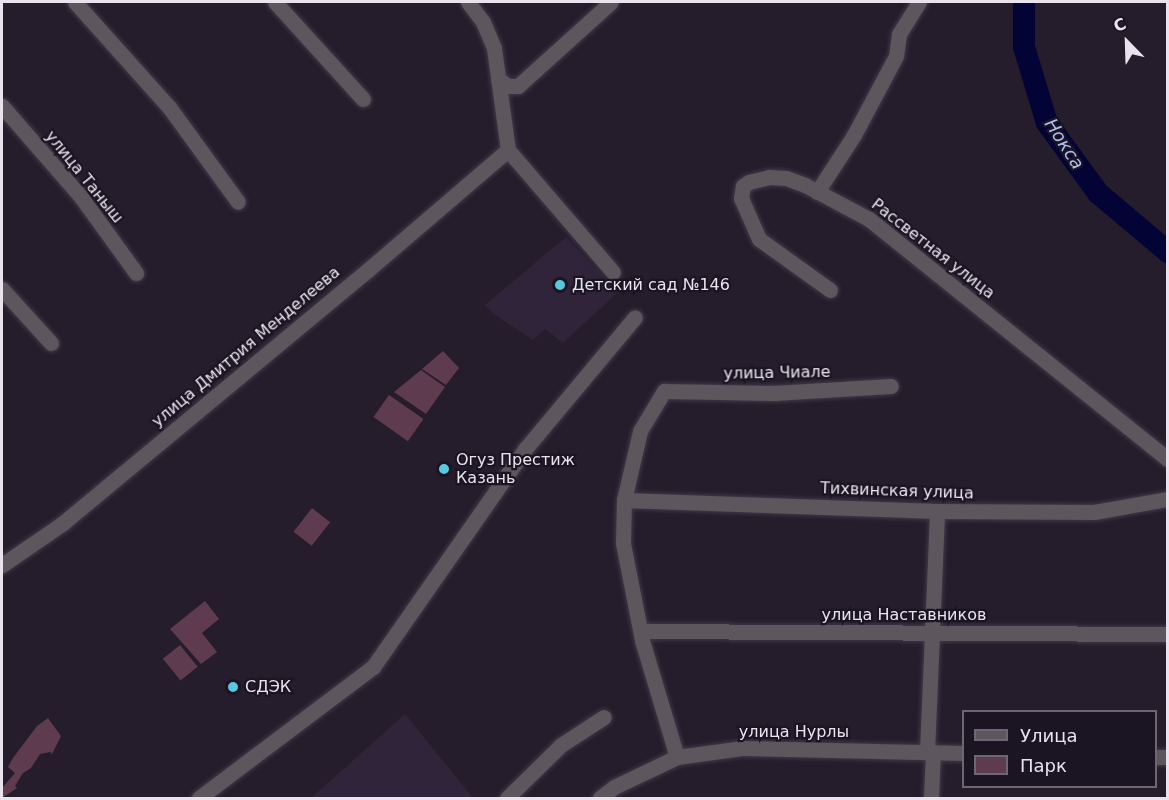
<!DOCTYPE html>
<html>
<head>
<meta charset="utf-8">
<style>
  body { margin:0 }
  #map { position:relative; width:1169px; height:800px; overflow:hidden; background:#251d2c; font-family:"DejaVu Sans",sans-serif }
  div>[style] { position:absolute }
  .built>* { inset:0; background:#2f2439 }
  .green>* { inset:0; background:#5f3b4f; transform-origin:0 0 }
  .river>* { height:22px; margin:-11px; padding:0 11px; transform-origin:11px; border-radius:11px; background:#040336 }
  .roads { filter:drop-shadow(0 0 2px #403947) drop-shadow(0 0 2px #403947) }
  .minor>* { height:15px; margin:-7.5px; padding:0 7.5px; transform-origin:7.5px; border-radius:7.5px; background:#5d565d }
  .dots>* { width:16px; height:16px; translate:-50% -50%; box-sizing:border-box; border:3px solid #1b1423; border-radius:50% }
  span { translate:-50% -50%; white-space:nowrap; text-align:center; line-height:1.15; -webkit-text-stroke:4.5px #1b1423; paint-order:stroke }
  .street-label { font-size:16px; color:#e8e3ed }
  .poi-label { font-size:16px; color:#e8e3ed }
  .left { translate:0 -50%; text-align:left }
  .water-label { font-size:18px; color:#adbff2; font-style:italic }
  .frame { position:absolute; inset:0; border:3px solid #e8e3ed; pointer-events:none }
  .legend { position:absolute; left:962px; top:710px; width:195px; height:78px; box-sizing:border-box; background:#1b1423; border:2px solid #6d6774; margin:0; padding:8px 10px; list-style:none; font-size:18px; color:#e8e3ed }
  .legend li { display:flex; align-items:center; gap:12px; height:30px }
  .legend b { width:30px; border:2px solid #6d6774 }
  .north { position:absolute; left:1097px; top:12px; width:60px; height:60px; -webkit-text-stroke:4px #1b1423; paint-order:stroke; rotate:337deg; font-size:16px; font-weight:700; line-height:24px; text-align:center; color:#e8e3ed }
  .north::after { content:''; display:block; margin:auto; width:21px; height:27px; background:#e8e3ed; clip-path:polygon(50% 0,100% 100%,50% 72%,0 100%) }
</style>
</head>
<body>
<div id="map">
  <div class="built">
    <div style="clip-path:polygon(566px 237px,618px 292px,563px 343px,545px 329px,533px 340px,492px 313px,485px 305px)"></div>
    <div style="clip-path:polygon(405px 714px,473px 798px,311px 798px)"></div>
  </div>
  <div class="green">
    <div style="clip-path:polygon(443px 351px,459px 368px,446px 385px,422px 369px)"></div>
    <div style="clip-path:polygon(421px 370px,445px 387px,426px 414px,394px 392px)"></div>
    <div style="left:389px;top:395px;width:42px;height:27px;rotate:35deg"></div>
    <div style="left:312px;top:508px;width:23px;height:30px;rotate:38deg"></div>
    <div style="clip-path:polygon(205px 601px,219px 619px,202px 633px,217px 652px,201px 664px,170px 629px)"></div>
    <div style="left:180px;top:645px;width:28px;height:22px;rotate:51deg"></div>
    <div style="clip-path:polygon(48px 718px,61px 736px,52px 754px,50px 752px,40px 754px,31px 768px,23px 773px,15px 786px,17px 788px,2px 798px,2px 788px,15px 773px,8px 767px,13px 758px,37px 726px)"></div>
  </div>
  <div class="river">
    <div style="left:1024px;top:2px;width:45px;rotate:90deg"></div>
    <div style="left:1024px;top:47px;width:79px;rotate:73.2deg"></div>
    <div style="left:1047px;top:123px;width:87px;rotate:53.9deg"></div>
    <div style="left:1098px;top:193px;width:92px;rotate:40.1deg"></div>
  </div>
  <div class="roads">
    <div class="minor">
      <div style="left:75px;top:2px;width:141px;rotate:48.2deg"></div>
      <div style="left:169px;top:107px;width:117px;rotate:54deg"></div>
      <div style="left:275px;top:2px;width:131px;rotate:47.8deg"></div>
      <div style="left:468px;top:2px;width:25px;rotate:53deg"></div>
      <div style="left:483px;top:22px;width:28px;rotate:67deg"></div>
      <div style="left:494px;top:48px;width:103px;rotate:82.2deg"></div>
      <div style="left:508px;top:150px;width:161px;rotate:49.3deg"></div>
      <div style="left:498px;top:79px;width:12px;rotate:35deg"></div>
      <div style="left:508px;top:86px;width:10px"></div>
      <div style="left:518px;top:86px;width:125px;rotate:-42.1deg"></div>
      <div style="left:2px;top:106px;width:121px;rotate:49deg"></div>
      <div style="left:81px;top:197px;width:94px;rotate:54.1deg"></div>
      <div style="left:817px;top:192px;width:68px;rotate:-57deg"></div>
      <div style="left:854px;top:135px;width:89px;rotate:-62deg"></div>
      <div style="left:896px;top:56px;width:22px;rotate:-82deg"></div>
      <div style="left:899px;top:34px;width:38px;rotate:-58deg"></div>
      <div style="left:2px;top:289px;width:73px;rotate:47.8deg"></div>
      <div style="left:830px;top:290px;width:87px;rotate:-144.3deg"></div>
      <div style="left:759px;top:239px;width:45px;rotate:-113.7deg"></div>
      <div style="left:741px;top:198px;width:12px;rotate:-81deg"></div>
      <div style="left:743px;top:186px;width:7px;rotate:-34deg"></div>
      <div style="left:749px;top:182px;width:21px;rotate:-14deg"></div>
      <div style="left:769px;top:177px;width:17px;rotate:3deg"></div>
      <div style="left:786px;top:178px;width:20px;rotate:20deg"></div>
      <div style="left:805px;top:185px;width:72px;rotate:28deg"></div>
      <div style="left:869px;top:219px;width:383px;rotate:38.8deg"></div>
      <div style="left:624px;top:500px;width:313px;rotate:2deg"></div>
      <div style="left:937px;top:511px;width:157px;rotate:0.4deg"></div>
      <div style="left:1094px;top:512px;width:75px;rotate:-10deg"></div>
      <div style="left:2px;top:565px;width:74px;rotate:-34.5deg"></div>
      <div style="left:63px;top:523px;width:398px;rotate:-39.7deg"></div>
      <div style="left:369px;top:269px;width:183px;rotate:-40.6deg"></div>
      <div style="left:641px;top:631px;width:527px;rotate:0.33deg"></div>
      <div style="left:927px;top:752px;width:241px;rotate:-87.6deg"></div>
      <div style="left:677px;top:757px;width:122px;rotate:-106.7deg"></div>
      <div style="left:642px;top:640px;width:99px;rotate:-101.1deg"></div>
      <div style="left:623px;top:543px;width:43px;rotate:-88.7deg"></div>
      <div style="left:624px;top:500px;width:71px;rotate:-76.9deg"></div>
      <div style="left:640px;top:431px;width:47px;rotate:-59deg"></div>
      <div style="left:664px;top:391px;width:109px;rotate:1.1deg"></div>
      <div style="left:773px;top:393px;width:118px;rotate:-3.4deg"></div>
      <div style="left:1156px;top:757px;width:12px"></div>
      <div style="left:199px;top:798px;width:218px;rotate:-37deg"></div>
      <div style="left:373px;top:667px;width:267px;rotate:-55.1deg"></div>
      <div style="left:526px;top:448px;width:170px;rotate:-50.2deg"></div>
      <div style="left:507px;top:798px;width:76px;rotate:-44.5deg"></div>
      <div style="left:561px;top:745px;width:51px;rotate:-33.1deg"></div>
      <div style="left:600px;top:798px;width:18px;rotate:-38deg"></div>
      <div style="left:614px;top:787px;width:70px;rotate:-25.5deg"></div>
      <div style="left:677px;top:757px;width:67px;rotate:-7.8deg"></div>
      <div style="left:743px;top:748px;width:221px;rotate:1.3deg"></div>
      <div style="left:931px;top:798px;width:46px;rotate:-87.5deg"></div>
    </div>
  </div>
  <div class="dots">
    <div style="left:560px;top:285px;background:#56c9e0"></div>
    <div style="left:444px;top:469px;background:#56c9e0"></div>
    <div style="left:233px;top:687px;background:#56c9e0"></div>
  </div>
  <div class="street-label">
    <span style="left:84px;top:177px;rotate:51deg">улица Таныш</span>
    <span style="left:933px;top:249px;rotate:38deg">Рассветная улица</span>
    <span style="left:246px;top:347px;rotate:-40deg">улица Дмитрия Менделеева</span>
    <span style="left:777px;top:373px;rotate:-1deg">улица Чиале</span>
    <span style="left:897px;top:491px;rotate:2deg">Тихвинская улица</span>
    <span style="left:904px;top:615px">улица Наставников</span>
    <span style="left:794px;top:732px">улица Нурлы</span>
  </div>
  <div class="poi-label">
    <span class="left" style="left:572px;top:285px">Детский сад №146</span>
    <span class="left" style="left:456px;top:469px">Огуз Престиж<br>Казань</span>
    <span class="left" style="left:245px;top:687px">СДЭК</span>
  </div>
  <div class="water-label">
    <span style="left:1064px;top:144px;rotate:57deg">Нокса</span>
  </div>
  <div class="frame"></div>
  <ul class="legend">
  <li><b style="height:8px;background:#5d565d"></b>Улица</li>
  <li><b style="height:16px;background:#5f3b4f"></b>Парк</li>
  </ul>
  <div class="north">С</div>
</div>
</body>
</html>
